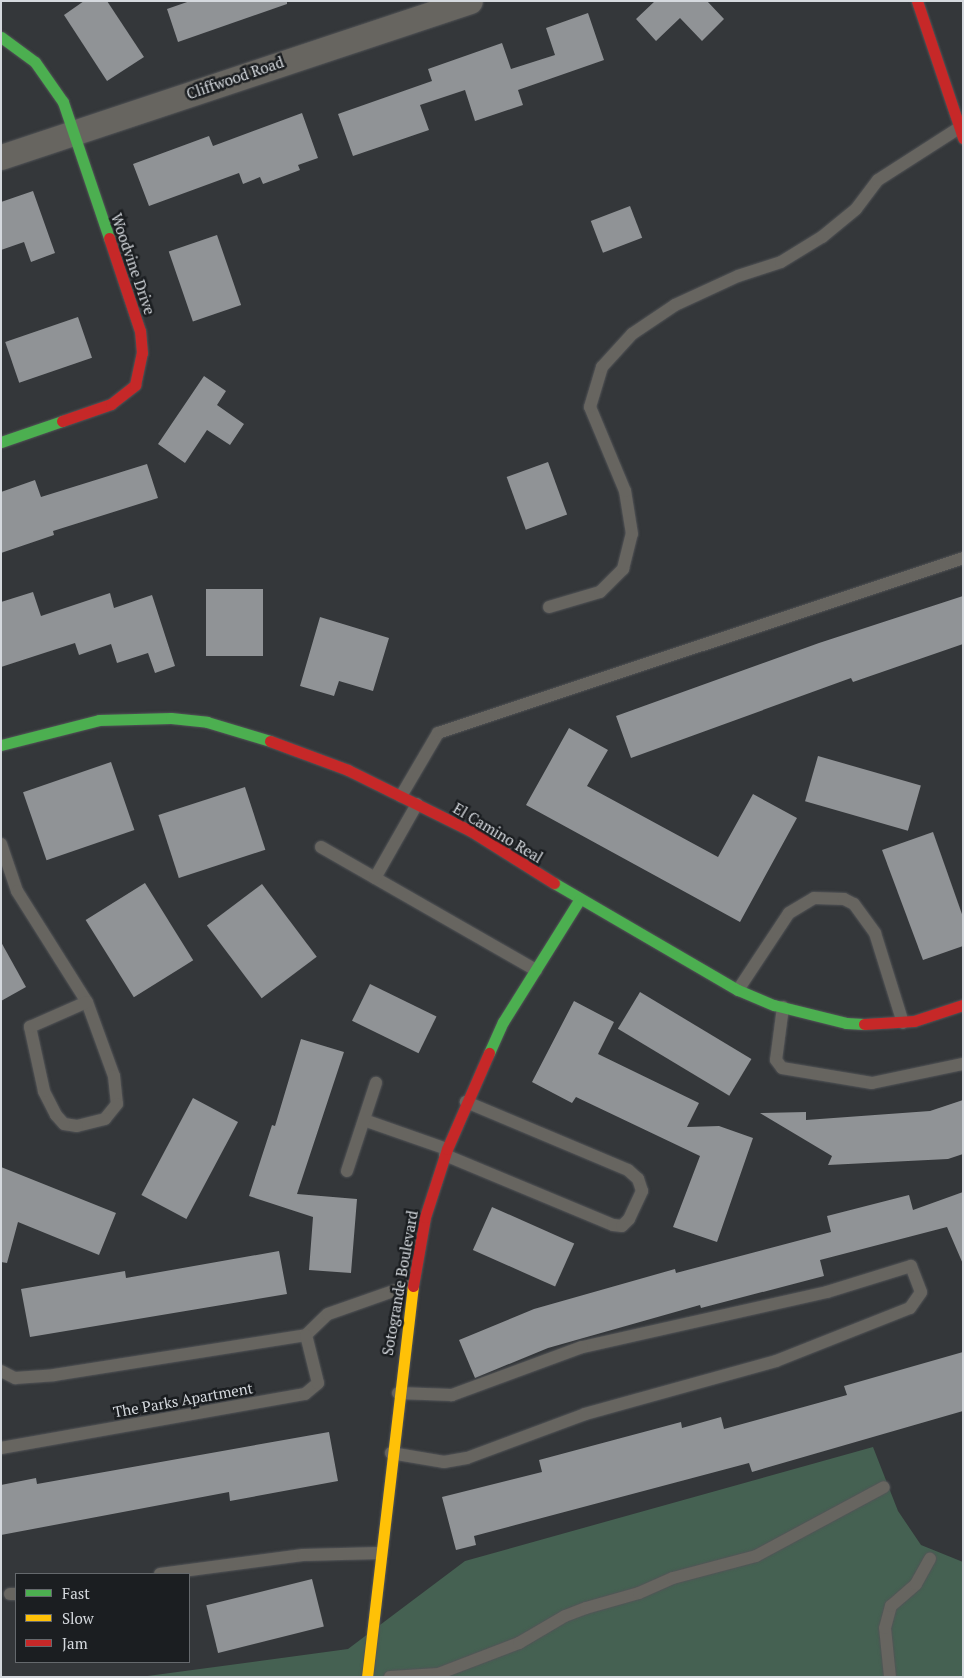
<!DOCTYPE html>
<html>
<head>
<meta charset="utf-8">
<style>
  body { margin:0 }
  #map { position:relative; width:964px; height:1678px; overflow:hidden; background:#34373a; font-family:"PT Serif",serif }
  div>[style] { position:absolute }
  .green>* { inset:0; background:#456152 }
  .building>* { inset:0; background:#909396; transform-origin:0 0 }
  .roads { filter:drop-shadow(0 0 1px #525457) drop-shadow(0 0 1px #525457) }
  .lane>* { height:12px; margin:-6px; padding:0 6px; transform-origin:6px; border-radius:6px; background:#676560 }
  .street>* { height:25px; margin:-12.5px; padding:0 12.5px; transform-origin:12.5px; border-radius:12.5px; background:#676560 }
  .fast>* { height:11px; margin:-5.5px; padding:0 5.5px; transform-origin:5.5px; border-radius:5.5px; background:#4caf50 }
  .slow>* { height:11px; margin:-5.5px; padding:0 5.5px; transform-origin:5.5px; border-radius:5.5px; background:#ffc107 }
  .jam>* { height:11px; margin:-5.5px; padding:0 5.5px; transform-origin:5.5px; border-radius:5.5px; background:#c62828 }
  span { translate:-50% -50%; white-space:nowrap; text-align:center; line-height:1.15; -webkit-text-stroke:5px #1b1e21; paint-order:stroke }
  .street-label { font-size:15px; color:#d5d9de }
  .frame { position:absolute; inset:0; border:2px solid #d5d9de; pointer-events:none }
  .legend { position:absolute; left:15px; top:1573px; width:175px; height:90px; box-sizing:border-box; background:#1b1e21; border:1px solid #65696d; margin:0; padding:6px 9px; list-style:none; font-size:15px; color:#d5d9de }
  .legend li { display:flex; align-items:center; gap:10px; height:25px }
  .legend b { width:25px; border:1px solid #65696d }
</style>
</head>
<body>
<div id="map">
  <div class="green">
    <div style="clip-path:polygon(873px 1447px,898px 1511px,921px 1545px,963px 1562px,963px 1677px,140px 1677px,348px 1649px,465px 1561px)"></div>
  </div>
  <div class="building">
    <div style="clip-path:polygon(84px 1px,107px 1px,144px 57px,107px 81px,64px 15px)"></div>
    <div style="clip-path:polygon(190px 1px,287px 1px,287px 4px,178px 42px,167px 9px)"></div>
    <div style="clip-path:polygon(655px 1px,707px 1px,724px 19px,702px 41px,680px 18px,656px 41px,636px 19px)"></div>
    <div style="clip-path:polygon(588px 13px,604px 60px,518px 90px,523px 105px,475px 121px,465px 90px,420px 105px,429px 130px,353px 156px,338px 114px,432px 81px,428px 69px,502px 43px,511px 69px,555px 55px,546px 28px)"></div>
    <div style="clip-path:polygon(302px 113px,318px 158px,298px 165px,300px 170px,263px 184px,260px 177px,243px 184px,239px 173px,149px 206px,133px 164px,209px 136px,213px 146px)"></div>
    <div style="clip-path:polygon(33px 191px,55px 253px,31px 262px,24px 242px,1px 250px,1px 202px)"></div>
    <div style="left:630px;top:206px;width:34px;height:42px;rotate:69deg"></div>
    <div style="left:217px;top:235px;width:74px;height:51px;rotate:71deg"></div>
    <div style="left:78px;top:317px;width:43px;height:77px;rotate:71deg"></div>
    <div style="clip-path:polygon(204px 376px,226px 391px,217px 405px,244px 424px,230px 445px,207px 430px,185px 463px,158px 444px)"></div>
    <div style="left:548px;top:462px;width:56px;height:44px;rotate:70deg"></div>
    <div style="clip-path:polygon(147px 464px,158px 498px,53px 531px,54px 535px,1px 553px,1px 492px,35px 480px,41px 497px)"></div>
    <div style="left:206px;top:589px;width:57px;height:67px"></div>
    <div style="clip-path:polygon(33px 592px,41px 616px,110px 593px,114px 608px,152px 595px,175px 666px,155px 673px,148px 653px,117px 663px,111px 644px,79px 655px,75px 643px,1px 667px,1px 602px)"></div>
    <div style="clip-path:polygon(963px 596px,963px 644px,853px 682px,851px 678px,631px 758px,616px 716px,819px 643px)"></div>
    <div style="clip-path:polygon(320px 617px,389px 638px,373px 691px,339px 681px,334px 696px,300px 686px)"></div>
    <div style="clip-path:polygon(569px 728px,608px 750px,587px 786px,718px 857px,753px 794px,797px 818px,740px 922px,526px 805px)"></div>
    <div style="left:818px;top:756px;width:107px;height:47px;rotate:16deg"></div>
    <div style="left:111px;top:762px;width:72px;height:93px;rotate:71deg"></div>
    <div style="left:245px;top:787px;width:66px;height:91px;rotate:72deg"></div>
    <div style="clip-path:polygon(933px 832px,963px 917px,963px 946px,923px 960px,882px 850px)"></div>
    <div style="left:145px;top:883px;width:91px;height:70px;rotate:58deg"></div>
    <div style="left:262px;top:884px;width:91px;height:69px;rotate:53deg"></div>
    <div style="clip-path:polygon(1px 942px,26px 987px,1px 1001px)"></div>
    <div style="left:370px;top:984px;width:74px;height:41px;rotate:26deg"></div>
    <div style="left:640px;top:992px;width:130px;height:43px;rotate:31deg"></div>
    <div style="clip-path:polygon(574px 1001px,614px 1022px,598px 1054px,699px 1103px,687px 1127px,719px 1126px,753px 1138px,717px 1242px,673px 1227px,700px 1156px,576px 1097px,572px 1103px,532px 1082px)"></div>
    <div style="clip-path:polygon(301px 1039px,344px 1052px,297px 1194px,357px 1199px,351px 1273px,309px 1270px,313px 1217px,249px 1196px,272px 1125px,275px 1126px)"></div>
    <div style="left:193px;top:1098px;width:51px;height:110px;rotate:28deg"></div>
    <div style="clip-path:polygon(963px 1100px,963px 1154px,948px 1159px,828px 1165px,832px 1156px,760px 1113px,806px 1112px,806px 1120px,930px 1111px)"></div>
    <div style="clip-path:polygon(1px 1167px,116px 1213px,99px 1255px,18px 1222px,7px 1263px,1px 1262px)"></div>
    <div style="clip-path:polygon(963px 1192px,963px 1264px,947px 1227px,820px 1260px,824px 1276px,701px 1308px,700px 1305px,548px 1348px,475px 1378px,459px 1340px,534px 1309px,675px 1269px,676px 1273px,831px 1232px,827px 1216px,909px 1195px,913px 1210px)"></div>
    <div style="left:492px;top:1207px;width:90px;height:47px;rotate:24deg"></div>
    <div style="clip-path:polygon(279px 1251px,287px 1294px,30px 1337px,21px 1289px,125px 1271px,126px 1278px)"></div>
    <div style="clip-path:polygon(963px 1352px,963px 1411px,752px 1472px,749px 1463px,474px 1536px,476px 1545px,456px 1550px,442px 1497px,542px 1472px,539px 1460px,681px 1422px,682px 1428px,721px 1417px,724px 1429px,847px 1395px,844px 1386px)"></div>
    <div style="clip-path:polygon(329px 1432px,338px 1481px,230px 1501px,229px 1492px,1px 1535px,1px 1485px,36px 1478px,37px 1484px)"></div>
    <div style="left:312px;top:1579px;width:49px;height:109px;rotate:76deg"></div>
  </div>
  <div class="roads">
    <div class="lane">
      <div style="left:549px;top:607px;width:53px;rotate:-16.4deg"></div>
      <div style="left:600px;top:592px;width:33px;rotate:-45deg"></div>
      <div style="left:623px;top:569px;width:36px;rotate:-76deg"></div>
      <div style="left:632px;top:534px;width:44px;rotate:-99.2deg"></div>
      <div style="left:625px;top:491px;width:91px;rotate:-112.6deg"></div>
      <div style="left:590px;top:407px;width:42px;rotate:-73.3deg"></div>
      <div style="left:602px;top:367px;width:45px;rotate:-47.7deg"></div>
      <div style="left:632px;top:334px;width:52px;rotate:-34deg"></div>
      <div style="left:675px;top:305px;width:69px;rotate:-24.7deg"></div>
      <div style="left:738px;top:276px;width:45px;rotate:-18deg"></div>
      <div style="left:781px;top:262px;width:48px;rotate:-31.4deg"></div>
      <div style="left:822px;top:237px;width:44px;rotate:-39.5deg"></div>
      <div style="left:856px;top:209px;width:36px;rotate:-53deg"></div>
      <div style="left:878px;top:180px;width:96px;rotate:-32.7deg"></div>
      <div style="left:401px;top:796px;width:73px;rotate:-59.6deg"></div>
      <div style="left:438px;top:733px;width:553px;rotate:-18.43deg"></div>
      <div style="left:1px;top:844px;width:50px;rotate:71.2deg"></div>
      <div style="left:17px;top:891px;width:131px;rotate:57.8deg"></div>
      <div style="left:321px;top:847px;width:248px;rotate:29.8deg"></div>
      <div style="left:375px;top:878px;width:85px;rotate:-60.4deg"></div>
      <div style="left:738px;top:990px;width:92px;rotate:-56.5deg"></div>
      <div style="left:789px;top:913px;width:29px;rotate:-31deg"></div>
      <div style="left:814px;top:898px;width:30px;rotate:2deg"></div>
      <div style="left:844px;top:899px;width:11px;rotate:27deg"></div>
      <div style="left:854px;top:904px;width:36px;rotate:54deg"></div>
      <div style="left:875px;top:933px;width:94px;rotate:72.7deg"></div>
      <div style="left:87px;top:1002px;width:79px;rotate:70deg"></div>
      <div style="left:114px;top:1076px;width:28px;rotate:84deg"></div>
      <div style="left:117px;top:1104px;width:19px;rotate:129deg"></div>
      <div style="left:105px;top:1119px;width:29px;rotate:166deg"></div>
      <div style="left:77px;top:1126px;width:13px;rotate:-171deg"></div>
      <div style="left:64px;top:1124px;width:12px;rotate:-132deg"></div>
      <div style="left:56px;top:1115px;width:27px;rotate:-117deg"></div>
      <div style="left:44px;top:1091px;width:66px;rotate:-102.3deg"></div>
      <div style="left:30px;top:1027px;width:62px;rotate:-23.7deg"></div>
      <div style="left:783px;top:1007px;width:53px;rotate:97.5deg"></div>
      <div style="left:776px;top:1060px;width:10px;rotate:53deg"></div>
      <div style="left:782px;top:1068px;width:91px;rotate:9.5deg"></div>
      <div style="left:872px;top:1083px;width:93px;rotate:-11.8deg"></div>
      <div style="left:364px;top:1120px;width:88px;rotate:19.3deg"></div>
      <div style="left:445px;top:1155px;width:182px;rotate:22.6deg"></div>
      <div style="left:613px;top:1225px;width:9px;rotate:6deg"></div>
      <div style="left:622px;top:1226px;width:10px;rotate:-45deg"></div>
      <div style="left:629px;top:1219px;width:31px;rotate:-65deg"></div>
      <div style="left:642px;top:1191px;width:13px;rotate:-108deg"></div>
      <div style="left:638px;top:1179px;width:13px;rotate:-138deg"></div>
      <div style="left:628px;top:1170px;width:176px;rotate:-157.2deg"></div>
      <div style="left:347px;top:1171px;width:93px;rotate:-71.8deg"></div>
      <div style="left:1px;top:1371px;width:16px;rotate:27deg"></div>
      <div style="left:15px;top:1378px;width:39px;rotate:-4deg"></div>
      <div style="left:54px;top:1375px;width:255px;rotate:-9deg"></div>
      <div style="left:306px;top:1335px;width:30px;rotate:-44deg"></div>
      <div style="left:328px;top:1314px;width:90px;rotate:-19.4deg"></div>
      <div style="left:1px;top:1448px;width:309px;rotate:-10.1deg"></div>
      <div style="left:305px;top:1394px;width:17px;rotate:-40deg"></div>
      <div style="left:318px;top:1383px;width:49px;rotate:-104deg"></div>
      <div style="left:391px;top:1453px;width:54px;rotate:9.6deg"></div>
      <div style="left:444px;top:1462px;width:23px;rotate:-10deg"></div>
      <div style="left:467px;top:1458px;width:126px;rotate:-20.4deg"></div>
      <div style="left:585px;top:1414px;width:198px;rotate:-15.5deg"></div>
      <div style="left:776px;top:1361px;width:144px;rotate:-21.6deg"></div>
      <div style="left:910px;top:1308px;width:19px;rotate:-55deg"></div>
      <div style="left:921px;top:1292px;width:28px;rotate:-111deg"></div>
      <div style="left:911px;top:1266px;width:88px;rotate:162.8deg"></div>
      <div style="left:827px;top:1292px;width:251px;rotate:167.3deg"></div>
      <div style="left:582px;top:1347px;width:139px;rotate:159.7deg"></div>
      <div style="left:452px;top:1395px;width:54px;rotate:-177.9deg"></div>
      <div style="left:160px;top:1574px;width:144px;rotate:-7.6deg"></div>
      <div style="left:303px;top:1555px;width:77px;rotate:-1.5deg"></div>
      <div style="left:10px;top:1594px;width:6px"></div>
      <div style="left:390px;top:1677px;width:48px;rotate:-3.6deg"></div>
      <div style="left:438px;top:1674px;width:87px;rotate:-20.9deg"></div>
      <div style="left:519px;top:1643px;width:53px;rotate:-30.4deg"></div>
      <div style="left:565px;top:1616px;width:22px;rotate:-21deg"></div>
      <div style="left:586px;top:1608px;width:55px;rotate:-15.8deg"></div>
      <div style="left:639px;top:1593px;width:37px;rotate:-24deg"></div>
      <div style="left:673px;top:1578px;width:86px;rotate:-14.8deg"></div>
      <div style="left:756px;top:1556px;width:145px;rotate:-28.3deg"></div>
      <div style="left:890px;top:1677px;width:49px;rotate:-95.8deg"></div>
      <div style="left:885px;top:1628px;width:23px;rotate:-75deg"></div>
      <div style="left:891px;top:1606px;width:33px;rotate:-41deg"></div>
      <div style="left:916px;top:1584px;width:29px;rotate:-61deg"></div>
    </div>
    <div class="street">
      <div style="left:1px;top:157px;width:494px;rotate:-18.4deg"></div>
    </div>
    <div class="fast">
      <div style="left:1px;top:37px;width:42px;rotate:36.3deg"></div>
      <div style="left:35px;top:62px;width:49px;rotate:55deg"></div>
      <div style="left:63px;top:102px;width:144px;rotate:71.3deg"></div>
      <div style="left:1px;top:442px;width:65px;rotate:-19deg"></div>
      <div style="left:1px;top:745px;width:101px;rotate:-14.3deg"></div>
      <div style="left:99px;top:720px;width:72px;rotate:-1.6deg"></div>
      <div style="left:171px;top:718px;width:36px;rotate:6deg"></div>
      <div style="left:207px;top:722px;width:66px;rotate:16.8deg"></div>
      <div style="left:554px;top:883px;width:213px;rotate:30.2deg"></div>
      <div style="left:738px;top:990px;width:39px;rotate:23deg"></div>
      <div style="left:774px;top:1005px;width:74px;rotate:14deg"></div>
      <div style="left:846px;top:1023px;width:18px;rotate:3deg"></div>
      <div style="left:489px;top:1053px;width:34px;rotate:-66deg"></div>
      <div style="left:503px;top:1022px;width:145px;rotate:-58deg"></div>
    </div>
    <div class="slow">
      <div style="left:367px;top:1677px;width:394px;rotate:-83.3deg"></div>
    </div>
    <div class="jam">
      <div style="left:917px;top:1px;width:145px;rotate:71.4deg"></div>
      <div style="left:62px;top:421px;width:52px;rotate:-19.1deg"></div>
      <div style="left:111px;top:404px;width:31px;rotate:-38deg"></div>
      <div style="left:135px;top:385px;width:33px;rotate:-78deg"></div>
      <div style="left:142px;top:353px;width:22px;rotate:-95deg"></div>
      <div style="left:140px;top:331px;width:98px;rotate:-108.4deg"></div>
      <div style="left:270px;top:741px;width:83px;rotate:20.4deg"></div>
      <div style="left:348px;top:770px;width:137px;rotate:26.4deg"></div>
      <div style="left:471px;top:831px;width:98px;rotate:32.1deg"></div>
      <div style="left:864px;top:1024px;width:50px;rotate:-3.4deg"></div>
      <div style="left:914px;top:1021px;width:52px;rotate:-18.1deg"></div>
      <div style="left:413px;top:1286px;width:70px;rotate:-80.1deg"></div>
      <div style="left:425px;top:1217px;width:71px;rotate:-72.1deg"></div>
      <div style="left:447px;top:1149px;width:105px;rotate:-66.4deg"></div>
    </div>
  </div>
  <div class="street-label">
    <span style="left:235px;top:78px;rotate:-19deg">Cliffwood Road</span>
    <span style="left:133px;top:264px;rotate:71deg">Woodvine Drive</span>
    <span style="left:498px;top:833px;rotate:31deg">El Camino Real</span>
    <span style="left:400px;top:1283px;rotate:-80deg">Sotogrande Boulevard</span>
    <span style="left:183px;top:1400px;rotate:-10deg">The Parks Apartment</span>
  </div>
  <div class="frame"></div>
  <ul class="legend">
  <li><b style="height:6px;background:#4caf50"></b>Fast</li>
  <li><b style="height:6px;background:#ffc107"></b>Slow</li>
  <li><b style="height:6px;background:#c62828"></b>Jam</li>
  </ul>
</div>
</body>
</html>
